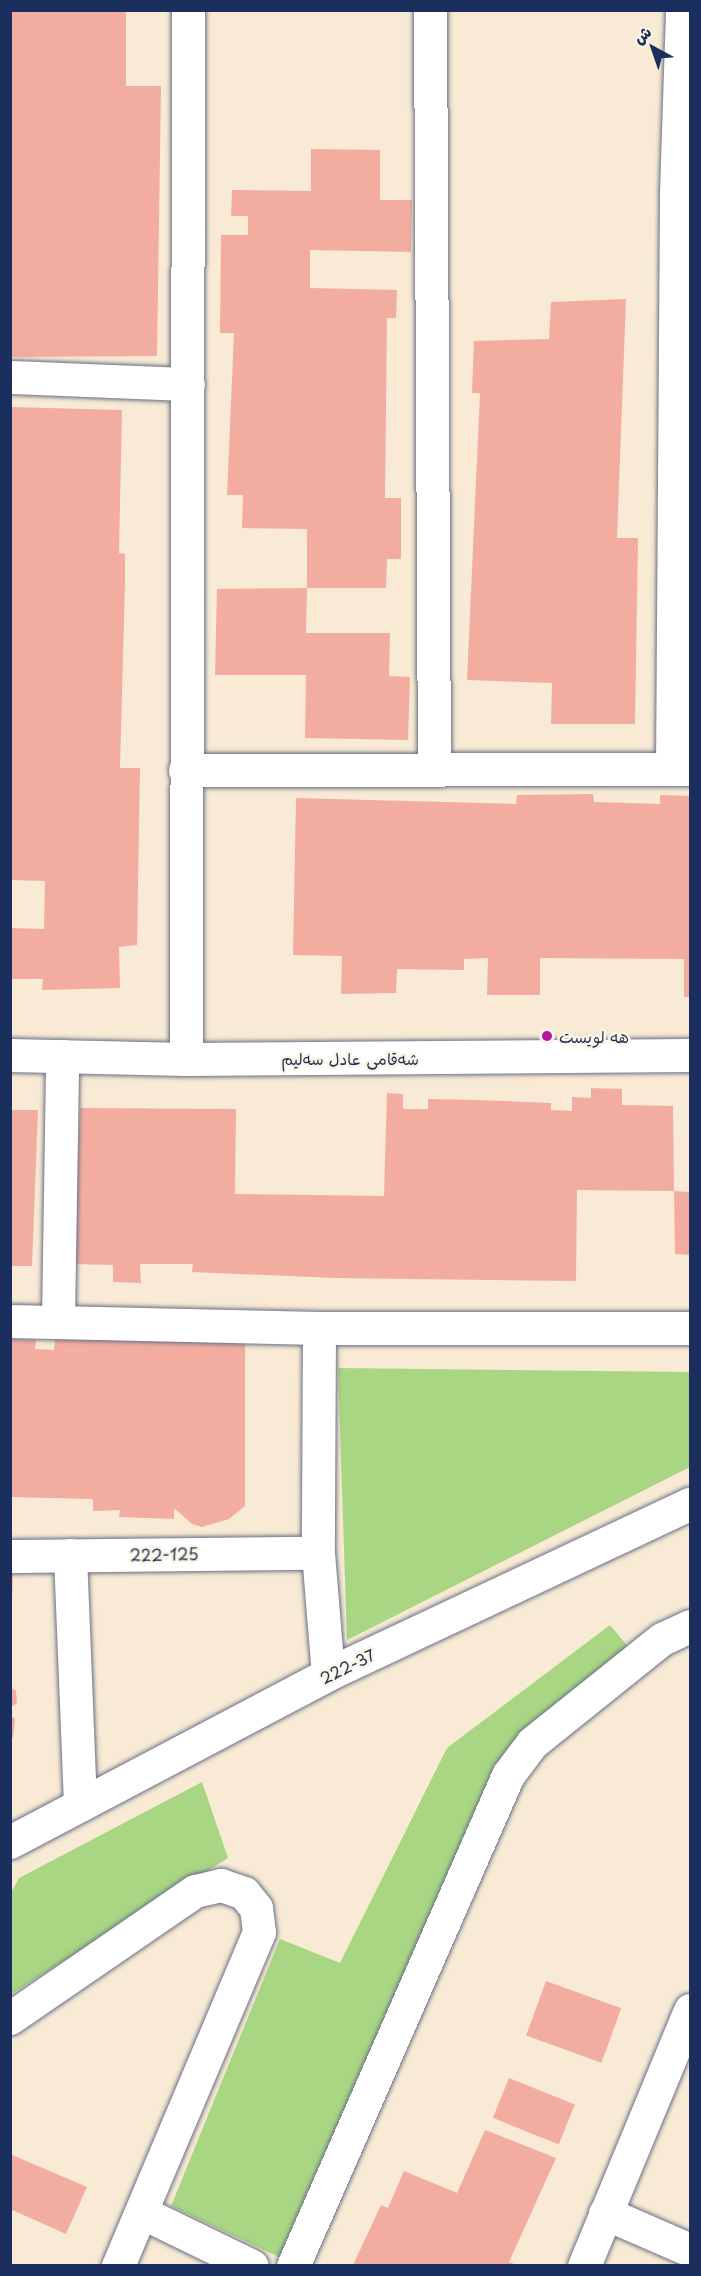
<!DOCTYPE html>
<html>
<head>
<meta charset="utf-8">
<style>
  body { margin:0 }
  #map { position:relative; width:701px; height:2276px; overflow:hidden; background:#f8ead4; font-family:"Playpen Sans","Playpen Sans Arabic",sans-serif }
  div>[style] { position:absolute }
  .green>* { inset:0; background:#a9d683 }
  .building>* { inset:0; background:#f3ada0; transform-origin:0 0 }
  .roads { filter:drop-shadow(0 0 2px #687087) drop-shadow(0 0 2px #687087) }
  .minor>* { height:33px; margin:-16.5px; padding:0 16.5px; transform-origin:16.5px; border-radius:16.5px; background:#fff }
  .tertiary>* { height:33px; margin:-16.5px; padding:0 16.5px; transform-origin:16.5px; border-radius:16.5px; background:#fff }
  .dots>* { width:16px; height:16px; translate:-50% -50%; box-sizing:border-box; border:3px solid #fcf5e5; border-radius:50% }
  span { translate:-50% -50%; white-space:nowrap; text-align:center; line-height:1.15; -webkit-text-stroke:5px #fcf5e5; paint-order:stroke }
  .poi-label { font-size:16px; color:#1b2f5e }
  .left { translate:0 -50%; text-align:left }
  .street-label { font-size:16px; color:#1b2f5e }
  .frame { position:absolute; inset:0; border:12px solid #1b2f5e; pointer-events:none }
  .north { position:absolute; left:623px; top:18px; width:60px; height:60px; -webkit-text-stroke:4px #fcf5e5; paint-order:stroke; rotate:320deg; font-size:16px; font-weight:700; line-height:24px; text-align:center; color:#1b2f5e }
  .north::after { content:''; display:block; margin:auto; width:21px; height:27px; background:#1b2f5e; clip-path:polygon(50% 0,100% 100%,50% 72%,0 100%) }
</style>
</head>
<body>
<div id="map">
  <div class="green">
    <div style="clip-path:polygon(338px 1368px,690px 1372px,690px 1467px,347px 1640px)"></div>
    <div style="clip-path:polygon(610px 1625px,630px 1649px,494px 1767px,281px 2258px,171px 2206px,280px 1939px,340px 1963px,447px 1748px)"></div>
    <div style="clip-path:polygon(202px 1782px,228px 1858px,11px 1994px,10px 1895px,19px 1878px)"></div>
  </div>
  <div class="building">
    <div style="clip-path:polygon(10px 10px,126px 10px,126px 86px,161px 86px,157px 356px,10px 357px)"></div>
    <div style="clip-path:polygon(311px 149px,380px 150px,380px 200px,412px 200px,411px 252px,310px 250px,310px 288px,397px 290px,396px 318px,387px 318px,385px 498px,401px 498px,401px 559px,387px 559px,386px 588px,307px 588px,307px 529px,242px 528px,243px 495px,227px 495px,234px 333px,220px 333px,221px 235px,248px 235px,248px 216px,231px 216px,232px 190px,311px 191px)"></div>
    <div style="clip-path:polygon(626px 299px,617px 538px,638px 538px,635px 724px,551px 724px,552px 683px,467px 680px,480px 393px,472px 393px,474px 341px,549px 339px,551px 302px)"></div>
    <div style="clip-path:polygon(10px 407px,122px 410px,119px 553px,125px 554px,125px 583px,120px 768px,140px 768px,137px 945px,119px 947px,120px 988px,42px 990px,43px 979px,10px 979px,10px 928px,44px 929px,45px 881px,10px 880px)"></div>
    <div style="clip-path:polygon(307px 588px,306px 633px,390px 633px,389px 676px,410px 677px,408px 740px,305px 738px,306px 675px,215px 675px,217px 589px)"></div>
    <div style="clip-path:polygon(593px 794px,594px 802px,660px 804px,660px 795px,690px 796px,690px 997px,684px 997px,684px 959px,540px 958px,540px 995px,487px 995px,488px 958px,464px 959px,464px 970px,397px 969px,396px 993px,341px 994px,342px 956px,293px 955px,296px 798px,516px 804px,517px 795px)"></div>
    <div style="clip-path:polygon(591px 1088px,622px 1089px,622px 1105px,673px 1106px,674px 1191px,690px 1192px,690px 1255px,675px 1254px,674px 1191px,577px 1190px,576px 1281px,336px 1278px,192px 1272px,193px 1264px,140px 1264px,141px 1283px,113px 1282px,113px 1265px,74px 1264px,80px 1108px,236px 1109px,235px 1194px,384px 1196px,387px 1093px,403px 1094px,403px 1109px,428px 1109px,428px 1099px,476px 1100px,551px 1103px,551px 1110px,572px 1111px,572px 1097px,591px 1098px)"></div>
    <div style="clip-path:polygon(10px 1110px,38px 1110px,32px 1266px,10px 1266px)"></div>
    <div style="clip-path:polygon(10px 1339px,36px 1340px,35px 1349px,54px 1350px,55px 1339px,245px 1343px,245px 1506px,229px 1519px,202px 1527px,192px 1524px,174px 1508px,174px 1519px,119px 1517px,120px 1510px,93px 1511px,93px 1499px,10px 1497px)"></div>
    <div style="clip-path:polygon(10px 1573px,13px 1573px,12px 1599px,10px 1599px)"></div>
    <div style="clip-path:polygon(10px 1687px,16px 1691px,17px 1703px,10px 1708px)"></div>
    <div style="clip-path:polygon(10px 1717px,15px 1718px,13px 1738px,10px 1738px)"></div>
    <div style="left:546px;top:1981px;width:80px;height:58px;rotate:20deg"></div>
    <div style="left:509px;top:2078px;width:71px;height:43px;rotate:22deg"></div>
    <div style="clip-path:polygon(485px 2130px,556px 2158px,509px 2262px,517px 2265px,353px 2265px,381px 2205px,388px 2208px,404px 2171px,457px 2193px)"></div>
    <div style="clip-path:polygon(10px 2154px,87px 2187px,66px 2234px,10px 2209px)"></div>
  </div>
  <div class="roads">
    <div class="minor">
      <div style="left:430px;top:10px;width:760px;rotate:89.7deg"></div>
      <div style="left:10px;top:377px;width:178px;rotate:2.3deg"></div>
      <div style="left:672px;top:769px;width:577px;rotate:-89.6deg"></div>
      <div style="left:676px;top:192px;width:182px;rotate:-88.1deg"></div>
      <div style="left:185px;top:770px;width:505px;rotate:-0.11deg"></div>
      <div style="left:186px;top:1059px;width:1049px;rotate:-89.89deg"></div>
      <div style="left:10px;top:1321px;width:309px;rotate:1.3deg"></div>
      <div style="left:319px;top:1328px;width:371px"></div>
      <div style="left:58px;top:1322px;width:266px;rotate:-89.1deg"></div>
      <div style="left:319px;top:1328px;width:225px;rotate:90.3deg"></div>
      <div style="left:318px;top:1553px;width:121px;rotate:85.3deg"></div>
      <div style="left:70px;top:1555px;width:250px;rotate:87.7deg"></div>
      <div style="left:10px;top:1556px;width:308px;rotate:-0.6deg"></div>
      <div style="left:10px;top:2018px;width:224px;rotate:-34.5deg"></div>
      <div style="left:195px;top:1891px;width:27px;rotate:-13deg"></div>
      <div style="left:221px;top:1885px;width:24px;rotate:19deg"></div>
      <div style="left:244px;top:1893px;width:19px;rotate:51deg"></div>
      <div style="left:256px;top:1908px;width:24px;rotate:83deg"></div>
      <div style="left:259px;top:1932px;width:363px;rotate:112.9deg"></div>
      <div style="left:141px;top:2212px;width:123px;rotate:25.9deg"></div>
      <div style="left:605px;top:2213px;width:93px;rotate:23.5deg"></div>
      <div style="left:293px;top:2266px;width:536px;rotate:-66.35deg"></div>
      <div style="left:508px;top:1775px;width:40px;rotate:-53deg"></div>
      <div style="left:532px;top:1743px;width:166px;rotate:-38.7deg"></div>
      <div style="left:662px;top:1639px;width:31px;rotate:-25deg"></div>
      <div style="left:584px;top:2266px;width:277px;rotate:-67.5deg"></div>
    </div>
    <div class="tertiary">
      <div style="left:10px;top:1055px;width:176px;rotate:1.3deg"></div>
      <div style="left:186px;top:1059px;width:504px;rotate:-0.45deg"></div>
      <div style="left:10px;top:1842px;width:360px;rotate:-27.8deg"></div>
      <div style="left:328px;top:1674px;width:400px;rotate:-25.2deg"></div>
    </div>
  </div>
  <div class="dots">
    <div style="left:547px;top:1036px;background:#b5179e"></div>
  </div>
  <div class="poi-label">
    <span class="left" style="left:559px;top:1036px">هه لويست</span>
  </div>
  <div class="street-label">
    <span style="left:350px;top:1058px">شەقامی عادل سەلیم</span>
    <span style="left:164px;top:1554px;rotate:-1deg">222-125</span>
    <span style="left:347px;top:1666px;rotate:-26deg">222-37</span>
  </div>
  <div class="frame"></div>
  <div class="north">ش</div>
</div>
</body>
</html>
